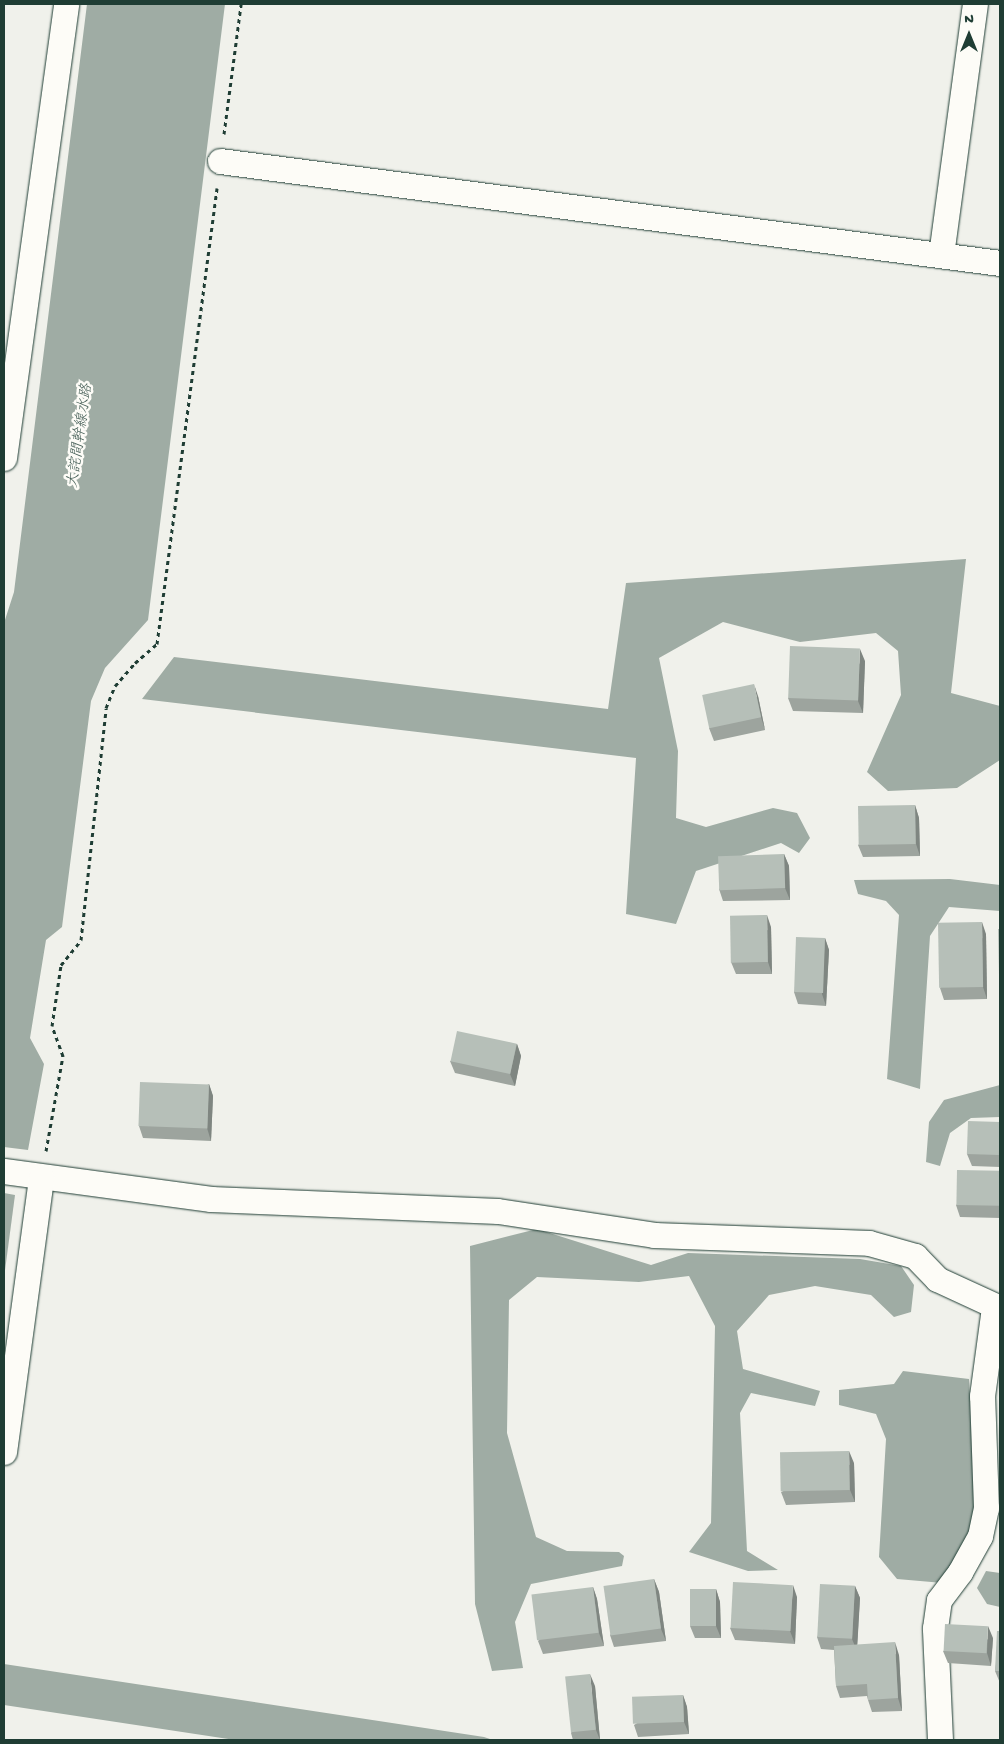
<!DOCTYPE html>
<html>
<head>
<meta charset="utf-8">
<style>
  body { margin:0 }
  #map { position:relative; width:1004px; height:1744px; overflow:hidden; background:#f0f1eb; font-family:"Gochi Hand","Klee One",sans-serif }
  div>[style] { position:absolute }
  .water>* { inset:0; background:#9faca4 }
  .path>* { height:3px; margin-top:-1.5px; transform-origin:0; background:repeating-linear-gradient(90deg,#1f3d34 0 4px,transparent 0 8px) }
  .roads { filter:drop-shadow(0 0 1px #1f3d34) drop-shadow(0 0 1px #1f3d34) }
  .minor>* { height:25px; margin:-12.5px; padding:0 12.5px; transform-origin:12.5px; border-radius:12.5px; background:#fdfcf7 }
  .wall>* { inset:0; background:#9da49e }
  .shaded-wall>* { inset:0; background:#7f8681 }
  .building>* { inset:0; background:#b6bfb8; transform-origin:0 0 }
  span { translate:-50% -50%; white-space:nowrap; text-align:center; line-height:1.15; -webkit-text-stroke:5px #fdfcf7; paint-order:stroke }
  .water-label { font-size:15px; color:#455e56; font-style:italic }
  .frame { position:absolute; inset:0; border:5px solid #1f3d34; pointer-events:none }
  .north { position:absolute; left:944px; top:10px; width:50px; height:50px; -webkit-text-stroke:4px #fdfcf7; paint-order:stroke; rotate:0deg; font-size:14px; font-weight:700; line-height:20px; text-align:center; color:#1f3d34 }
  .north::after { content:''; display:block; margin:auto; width:18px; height:22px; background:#1f3d34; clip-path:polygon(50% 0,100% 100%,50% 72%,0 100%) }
</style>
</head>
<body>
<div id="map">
  <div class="water">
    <div style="clip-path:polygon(87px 4px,225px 4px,148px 620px,105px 668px,91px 701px,62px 927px,46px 940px,30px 1038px,44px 1064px,28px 1150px,4px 1147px,4px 623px,14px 592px)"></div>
    <div style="clip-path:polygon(966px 559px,951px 693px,1000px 706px,1000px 760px,957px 788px,888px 791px,867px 772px,901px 695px,898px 651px,876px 633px,800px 642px,723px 622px,659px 658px,678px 751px,676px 818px,706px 827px,773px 808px,797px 813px,810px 838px,799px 853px,781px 843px,696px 871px,676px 924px,626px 914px,636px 758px,142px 699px,174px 657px,608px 709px,626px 583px)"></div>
    <div style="clip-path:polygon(950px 879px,1000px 885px,1000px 911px,949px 907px,930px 936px,920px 1089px,887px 1079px,899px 915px,886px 901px,858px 894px,854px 880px)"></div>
    <div style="clip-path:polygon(1000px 1085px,1000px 1117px,971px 1118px,950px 1133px,940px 1166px,926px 1162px,929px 1122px,944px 1100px)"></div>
    <div style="clip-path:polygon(4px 1193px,15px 1195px,4px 1278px)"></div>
    <div style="clip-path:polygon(537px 1229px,651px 1265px,688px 1253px,860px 1259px,901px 1266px,914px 1285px,911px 1312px,894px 1317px,871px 1295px,815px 1286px,769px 1295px,737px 1331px,743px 1369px,820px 1391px,815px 1406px,751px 1393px,740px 1413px,747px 1551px,778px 1570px,748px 1571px,689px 1552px,711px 1523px,715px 1326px,689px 1276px,639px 1282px,537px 1277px,509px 1300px,507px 1433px,536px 1537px,567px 1551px,619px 1552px,624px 1556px,622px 1566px,531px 1584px,515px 1622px,523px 1668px,492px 1671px,475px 1604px,470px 1246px)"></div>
    <div style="clip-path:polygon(903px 1371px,969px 1379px,976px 1508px,969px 1536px,943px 1583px,897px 1579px,879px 1557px,886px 1439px,876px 1414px,839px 1405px,839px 1390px,894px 1384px)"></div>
    <div style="clip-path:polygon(986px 1571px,1000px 1573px,1000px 1607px,987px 1604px,977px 1588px)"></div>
    <div style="clip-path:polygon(4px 1664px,484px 1737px,493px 1740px,235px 1740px,4px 1705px)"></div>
  </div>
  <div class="path">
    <div style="left:224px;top:134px;width:131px;rotate:-82.5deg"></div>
    <div style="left:46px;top:1151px;width:97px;rotate:-79.9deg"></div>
    <div style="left:63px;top:1056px;width:32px;rotate:-110deg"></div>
    <div style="left:52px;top:1026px;width:62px;rotate:-81.6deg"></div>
    <div style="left:61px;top:965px;width:32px;rotate:-51deg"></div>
    <div style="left:81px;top:940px;width:233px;rotate:-83.8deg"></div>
    <div style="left:106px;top:708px;width:24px;rotate:-68deg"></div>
    <div style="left:115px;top:686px;width:30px;rotate:-49deg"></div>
    <div style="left:135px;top:663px;width:29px;rotate:-41deg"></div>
    <div style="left:157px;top:644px;width:460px;rotate:-82.5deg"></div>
  </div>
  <div class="roads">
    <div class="minor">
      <div style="left:220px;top:161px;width:787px;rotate:7.45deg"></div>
      <div style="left:941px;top:255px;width:253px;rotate:-82.3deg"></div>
      <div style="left:4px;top:458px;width:458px;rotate:-82.2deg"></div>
      <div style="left:4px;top:1171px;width:209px;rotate:7.7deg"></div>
      <div style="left:211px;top:1199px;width:287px;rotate:2.4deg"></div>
      <div style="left:498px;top:1211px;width:158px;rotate:8.7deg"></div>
      <div style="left:654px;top:1235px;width:215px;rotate:2.1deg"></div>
      <div style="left:869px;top:1243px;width:48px;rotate:15.8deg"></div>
      <div style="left:915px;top:1256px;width:32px;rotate:46deg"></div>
      <div style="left:937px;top:1279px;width:69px;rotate:24.7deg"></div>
      <div style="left:4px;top:1452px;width:277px;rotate:-82.3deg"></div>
      <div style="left:940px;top:1740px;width:112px;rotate:-92.6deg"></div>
      <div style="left:935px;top:1628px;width:28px;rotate:-82deg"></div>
      <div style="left:939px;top:1600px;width:35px;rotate:-53deg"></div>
      <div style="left:960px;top:1572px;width:41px;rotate:-60.9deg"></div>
      <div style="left:980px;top:1536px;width:29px;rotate:-78deg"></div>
      <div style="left:986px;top:1508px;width:112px;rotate:-92deg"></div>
      <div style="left:982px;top:1396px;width:90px;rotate:-82.3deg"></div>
    </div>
  </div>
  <div class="wall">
    <div style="clip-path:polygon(865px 661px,863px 713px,793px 711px,788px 698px)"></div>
    <div style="clip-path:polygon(758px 696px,765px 730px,714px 741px,709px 728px)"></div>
    <div style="clip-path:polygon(915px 805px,919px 818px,920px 856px,863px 857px,858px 845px)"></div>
    <div style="clip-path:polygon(784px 854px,789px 866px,790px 900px,723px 901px,719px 889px)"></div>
    <div style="clip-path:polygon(771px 927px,772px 974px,736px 974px,731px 962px)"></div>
    <div style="clip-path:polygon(986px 934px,987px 999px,944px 1000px,940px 988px)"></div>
    <div style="clip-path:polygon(825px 938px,829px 950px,826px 1006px,798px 1004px,794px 992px)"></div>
    <div style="clip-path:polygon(517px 1044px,521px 1056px,515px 1086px,455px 1073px,450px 1061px)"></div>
    <div style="clip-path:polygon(209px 1084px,213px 1096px,211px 1141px,143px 1138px,139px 1126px)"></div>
    <div style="clip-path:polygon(1000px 1122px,1000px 1167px,972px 1166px,967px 1154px)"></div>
    <div style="clip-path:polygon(1000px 1171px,1000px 1218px,960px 1217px,956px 1205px)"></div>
    <div style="clip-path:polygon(854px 1463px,855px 1502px,786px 1505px,781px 1492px)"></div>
    <div style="clip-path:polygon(654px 1579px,659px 1592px,666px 1641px,614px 1647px,610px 1635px)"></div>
    <div style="clip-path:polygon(855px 1586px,860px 1598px,857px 1645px,899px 1655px,902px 1711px,872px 1712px,868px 1700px,867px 1696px,840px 1698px,836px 1686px,834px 1650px,821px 1649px,817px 1637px)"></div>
    <div style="clip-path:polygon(593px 1587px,597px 1599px,604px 1646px,543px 1654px,538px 1641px)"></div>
    <div style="clip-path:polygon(716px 1589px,720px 1602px,721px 1638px,695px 1638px,690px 1626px)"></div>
    <div style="clip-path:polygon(797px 1597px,795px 1644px,735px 1640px,730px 1628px)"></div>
    <div style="clip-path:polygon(1000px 1631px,1000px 1683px,995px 1671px)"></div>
    <div style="clip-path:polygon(993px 1638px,991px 1666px,948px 1663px,943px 1651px)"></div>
    <div style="clip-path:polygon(595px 1686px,600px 1740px,573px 1740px,571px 1733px)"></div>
    <div style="clip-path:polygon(683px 1695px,687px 1707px,689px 1734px,638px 1737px,634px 1725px)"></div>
  </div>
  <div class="shaded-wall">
    <div style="clip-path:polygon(860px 649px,865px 661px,863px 713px,858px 701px)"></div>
    <div style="clip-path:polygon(754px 684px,758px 696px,765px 730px,761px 717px)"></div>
    <div style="clip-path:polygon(915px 805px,919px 818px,920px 856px,916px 844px)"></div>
    <div style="clip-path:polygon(784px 854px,789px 866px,790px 900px,785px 888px)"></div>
    <div style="clip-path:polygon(767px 915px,771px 927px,772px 974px,768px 962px)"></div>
    <div style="clip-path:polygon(982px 922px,986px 934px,987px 999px,983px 987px)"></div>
    <div style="clip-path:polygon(825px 938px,829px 950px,826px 1006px,822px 994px)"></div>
    <div style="clip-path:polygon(517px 1044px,521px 1056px,515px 1086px,510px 1074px)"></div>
    <div style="clip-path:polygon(209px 1084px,213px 1096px,211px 1141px,207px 1128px)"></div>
    <div style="clip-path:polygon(849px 1451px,854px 1463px,855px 1502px,850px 1490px)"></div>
    <div style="clip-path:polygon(654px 1579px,659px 1592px,666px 1641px,661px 1629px)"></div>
    <div style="clip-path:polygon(793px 1585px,797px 1597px,795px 1644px,790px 1631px)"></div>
    <div style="clip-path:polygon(855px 1586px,860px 1598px,857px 1651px,852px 1639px)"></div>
    <div style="clip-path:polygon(593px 1587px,597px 1599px,604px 1646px,599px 1633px)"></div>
    <div style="clip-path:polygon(716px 1589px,720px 1602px,721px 1638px,716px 1626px)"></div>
    <div style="clip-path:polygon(988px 1626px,993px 1638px,991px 1666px,987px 1653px)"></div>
    <div style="clip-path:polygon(895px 1642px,899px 1655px,902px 1711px,898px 1698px)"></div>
    <div style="clip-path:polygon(590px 1674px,595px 1686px,600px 1740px,596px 1730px)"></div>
    <div style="clip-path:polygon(683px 1695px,687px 1707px,689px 1734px,684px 1722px)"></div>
  </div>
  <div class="building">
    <div style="left:790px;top:646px;width:70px;height:52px;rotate:2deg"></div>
    <div style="left:754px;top:684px;width:34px;height:53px;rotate:78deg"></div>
    <div style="left:915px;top:805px;width:39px;height:57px;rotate:89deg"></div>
    <div style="left:784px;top:854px;width:34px;height:66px;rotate:88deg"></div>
    <div style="left:767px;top:915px;width:47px;height:37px;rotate:89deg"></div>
    <div style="left:982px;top:922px;width:65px;height:44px;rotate:89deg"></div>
    <div style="clip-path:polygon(998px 929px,1000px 929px,1000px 975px,999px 975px)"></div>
    <div style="left:796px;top:937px;width:29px;height:55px;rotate:2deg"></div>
    <div style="left:457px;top:1031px;width:61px;height:31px;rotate:12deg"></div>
    <div style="left:140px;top:1082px;width:69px;height:44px;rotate:2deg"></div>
    <div style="left:968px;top:1121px;width:32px;height:33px;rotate:2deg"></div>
    <div style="left:957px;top:1170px;width:43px;height:35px;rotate:1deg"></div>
    <div style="left:849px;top:1451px;width:39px;height:69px;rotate:89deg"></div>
    <div style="left:654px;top:1579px;width:50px;height:51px;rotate:82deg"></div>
    <div style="left:733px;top:1582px;width:60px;height:46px;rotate:3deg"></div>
    <div style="left:820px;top:1584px;width:35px;height:53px;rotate:3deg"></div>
    <div style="left:593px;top:1587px;width:46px;height:62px;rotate:83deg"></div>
    <div style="left:690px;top:1589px;width:26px;height:37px"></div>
    <div style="left:945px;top:1624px;width:43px;height:27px;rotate:3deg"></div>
    <div style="clip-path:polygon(997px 1631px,1000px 1631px,1000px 1671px,995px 1671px)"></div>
    <div style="clip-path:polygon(895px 1642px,898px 1698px,868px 1700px,867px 1684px,836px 1686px,834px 1646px)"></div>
    <div style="left:590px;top:1674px;width:56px;height:25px;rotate:84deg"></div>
    <div style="left:683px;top:1695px;width:27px;height:51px;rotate:88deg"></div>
  </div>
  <div class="water-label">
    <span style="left:81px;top:436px;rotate:-82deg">大詫間幹線水路</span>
  </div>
  <div class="frame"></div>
  <div class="north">N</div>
</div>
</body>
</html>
